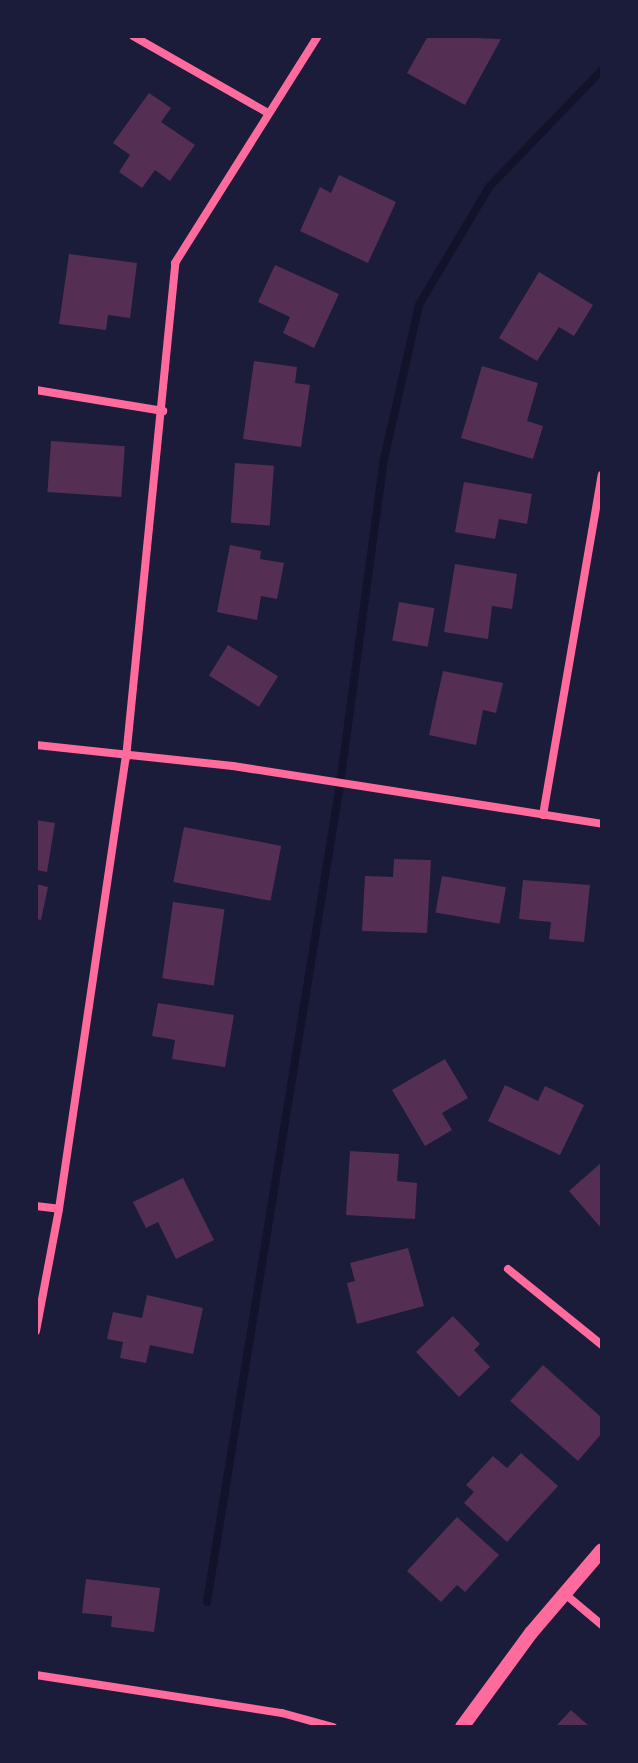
<!DOCTYPE html>
<html>
<head>
<meta charset="utf-8">
<style>
  body { margin:0 }
  #map { position:relative; width:638px; height:1763px; overflow:hidden; background:#1b1b3a; font-family:"Source Serif 4",serif }
  div>[style] { position:absolute }
  .stream>* { height:8px; margin:-4px; padding:0 4px; transform-origin:4px; border-radius:4px; background:#12122b }
  .building>* { inset:0; background:#542f53; transform-origin:0 0 }
  .minor>* { height:8px; margin:-4px; padding:0 4px; transform-origin:4px; border-radius:4px; background:#ff6b9d }
  .tertiary>* { height:14px; margin:-7px; padding:0 7px; transform-origin:7px; border-radius:7px; background:#ff6b9d }
  span { translate:-50% -50%; white-space:nowrap; text-align:center; line-height:1.15; -webkit-text-stroke:6px #1b1b3a; paint-order:stroke }
  .frame { position:absolute; inset:0; border:38px solid #1b1b3a; pointer-events:none }
</style>
</head>
<body>
<div id="map">
  <div class="stream">
    <div style="left:207px;top:1602px;width:829px;rotate:-80.76deg"></div>
    <div style="left:340px;top:784px;width:328px;rotate:-82.3deg"></div>
    <div style="left:384px;top:459px;width:158px;rotate:-77.2deg"></div>
    <div style="left:419px;top:305px;width:137px;rotate:-59.3deg"></div>
    <div style="left:489px;top:187px;width:163px;rotate:-46deg"></div>
  </div>
  <div class="building">
    <div style="clip-path:polygon(428px 36px,501px 39px,465px 105px,407px 73px)"></div>
    <div style="clip-path:polygon(149px 93px,171px 108px,161px 122px,195px 145px,170px 181px,155px 170px,142px 188px,119px 172px,130px 155px,113px 143px)"></div>
    <div style="clip-path:polygon(339px 175px,396px 202px,368px 263px,300px 231px,320px 187px,331px 193px)"></div>
    <div style="clip-path:polygon(69px 254px,137px 263px,130px 318px,108px 315px,106px 330px,59px 324px)"></div>
    <div style="clip-path:polygon(275px 265px,339px 294px,314px 348px,283px 333px,290px 317px,258px 302px)"></div>
    <div style="clip-path:polygon(539px 272px,593px 305px,574px 336px,559px 327px,537px 361px,499px 338px)"></div>
    <div style="clip-path:polygon(254px 361px,297px 367px,295px 383px,310px 385px,301px 447px,243px 439px)"></div>
    <div style="clip-path:polygon(482px 366px,538px 383px,527px 421px,543px 426px,533px 459px,461px 438px)"></div>
    <div style="left:51px;top:441px;width:74px;height:51px;rotate:4deg"></div>
    <div style="left:235px;top:463px;width:39px;height:60px;rotate:4deg"></div>
    <div style="clip-path:polygon(464px 482px,532px 494px,527px 524px,499px 519px,495px 539px,455px 532px)"></div>
    <div style="clip-path:polygon(230px 545px,261px 551px,260px 559px,284px 563px,277px 599px,261px 596px,257px 620px,217px 612px)"></div>
    <div style="clip-path:polygon(455px 564px,517px 574px,512px 609px,492px 606px,488px 639px,444px 632px)"></div>
    <div style="left:399px;top:602px;width:36px;height:39px;rotate:10deg"></div>
    <div style="left:228px;top:645px;width:59px;height:36px;rotate:32deg"></div>
    <div style="clip-path:polygon(443px 671px,503px 683px,496px 713px,483px 710px,476px 745px,429px 735px)"></div>
    <div style="clip-path:polygon(36px 820px,55px 823px,47px 872px,36px 870px)"></div>
    <div style="left:184px;top:827px;width:99px;height:56px;rotate:11deg"></div>
    <div style="clip-path:polygon(394px 859px,431px 860px,427px 933px,362px 931px,365px 876px,393px 877px)"></div>
    <div style="left:442px;top:876px;width:65px;height:37px;rotate:10deg"></div>
    <div style="clip-path:polygon(523px 880px,590px 885px,584px 942px,549px 939px,551px 922px,519px 919px)"></div>
    <div style="clip-path:polygon(36px 884px,48px 887px,41px 920px,36px 919px)"></div>
    <div style="left:173px;top:902px;width:52px;height:77px;rotate:8deg"></div>
    <div style="clip-path:polygon(158px 1003px,234px 1015px,225px 1067px,172px 1059px,175px 1040px,152px 1036px)"></div>
    <div style="clip-path:polygon(445px 1059px,468px 1098px,442px 1113px,452px 1130px,425px 1146px,392px 1090px)"></div>
    <div style="clip-path:polygon(505px 1085px,538px 1101px,545px 1086px,584px 1105px,560px 1155px,488px 1121px)"></div>
    <div style="clip-path:polygon(350px 1151px,399px 1154px,397px 1181px,417px 1183px,415px 1219px,346px 1215px)"></div>
    <div style="clip-path:polygon(602px 1162px,602px 1229px,569px 1191px)"></div>
    <div style="clip-path:polygon(183px 1178px,214px 1240px,176px 1259px,158px 1222px,146px 1228px,133px 1202px)"></div>
    <div style="clip-path:polygon(408px 1248px,424px 1306px,357px 1324px,347px 1283px,355px 1281px,350px 1263px)"></div>
    <div style="clip-path:polygon(147px 1295px,203px 1308px,193px 1354px,150px 1345px,146px 1363px,120px 1358px,123px 1342px,107px 1339px,113px 1312px,142px 1318px)"></div>
    <div style="clip-path:polygon(453px 1316px,480px 1344px,474px 1350px,490px 1367px,459px 1397px,416px 1352px)"></div>
    <div style="clip-path:polygon(543px 1365px,602px 1418px,602px 1433px,578px 1461px,510px 1401px)"></div>
    <div style="clip-path:polygon(521px 1453px,558px 1486px,507px 1542px,464px 1503px,474px 1492px,466px 1485px,493px 1456px,507px 1468px)"></div>
    <div style="clip-path:polygon(457px 1517px,499px 1555px,465px 1592px,457px 1585px,441px 1602px,407px 1571px)"></div>
    <div style="clip-path:polygon(86px 1579px,160px 1588px,154px 1632px,111px 1627px,112px 1616px,82px 1613px)"></div>
    <div style="clip-path:polygon(571px 1710px,590px 1727px,555px 1727px)"></div>
  </div>
  <div class="minor">
    <div style="left:133px;top:36px;width:155px;rotate:29.7deg"></div>
    <div style="left:36px;top:390px;width:129px;rotate:9.4deg"></div>
    <div style="left:36px;top:745px;width:198px;rotate:6.1deg"></div>
    <div style="left:233px;top:766px;width:374px;rotate:8.9deg"></div>
    <div style="left:543px;top:815px;width:345px;rotate:-80.2deg"></div>
    <div style="left:36px;top:1206px;width:23px;rotate:7deg"></div>
    <div style="left:508px;top:1269px;width:121px;rotate:39deg"></div>
    <div style="left:36px;top:1331px;width:124px;rotate:-79.3deg"></div>
    <div style="left:59px;top:1209px;width:456px;rotate:-81.6deg"></div>
    <div style="left:126px;top:758px;width:497px;rotate:-84.3deg"></div>
    <div style="left:175px;top:263px;width:268px;rotate:-57.8deg"></div>
    <div style="left:565px;top:1594px;width:48px;rotate:40deg"></div>
    <div style="left:36px;top:1675px;width:249px;rotate:8.8deg"></div>
    <div style="left:282px;top:1713px;width:53px;rotate:15.4deg"></div>
  </div>
  <div class="tertiary">
    <div style="left:462px;top:1727px;width:117px;rotate:-53.7deg"></div>
    <div style="left:531px;top:1633px;width:109px;rotate:-49.5deg"></div>
  </div>
  <div class="frame"></div>
</div>
</body>
</html>
